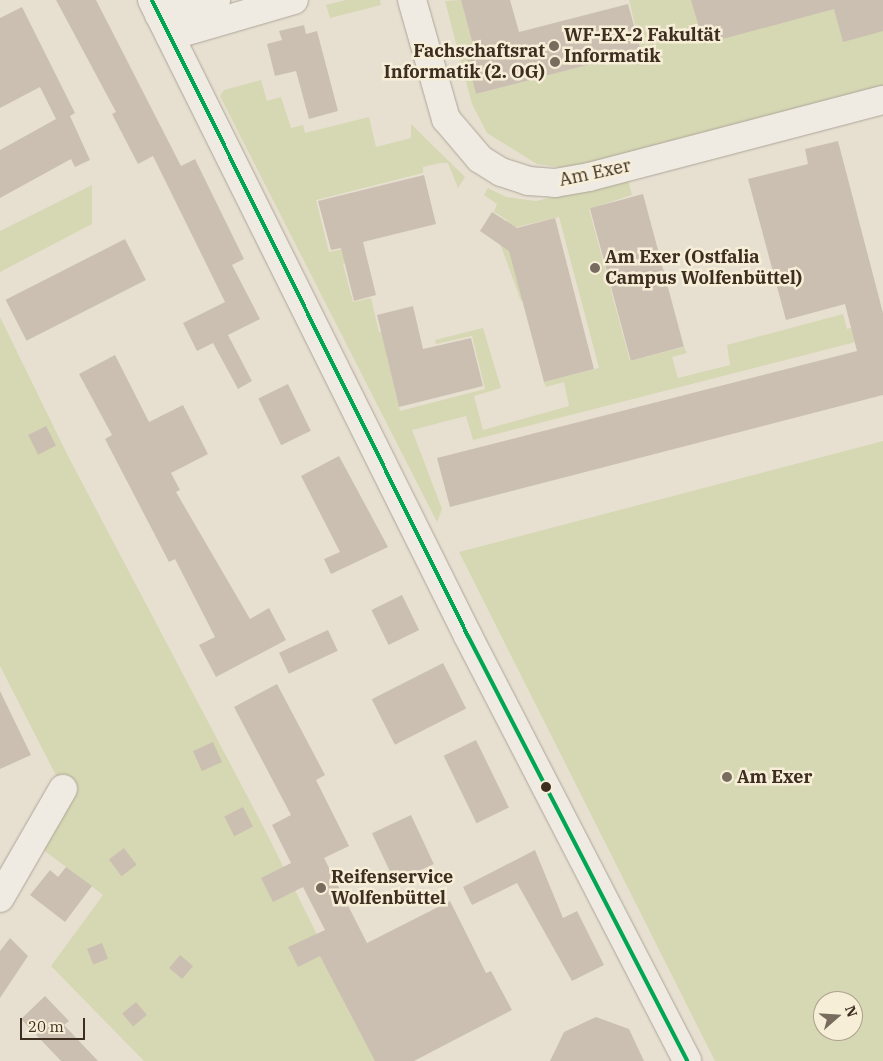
<!DOCTYPE html>
<html>
<head>
<meta charset="utf-8">
<style>
  body { margin:0 }
  #map { position:relative; width:883px; height:1061px; overflow:hidden; background:#e7e0d1; font-family:"IBM Plex Serif",serif }
  div>[style] { position:absolute }
  .green>* { inset:0; background:#d6d7b3 }
  .building>* { inset:0; background:#cbbfb2; transform-origin:0 0 }
  .roads { filter:drop-shadow(0 0 1px #ada599) drop-shadow(0 0 1px #ada599) }
  .minor>* { height:28px; margin:-14px; padding:0 14px; transform-origin:14px; border-radius:14px; background:#efebe3 }
  .bus-1>* { height:4px; margin:-2px; padding:0 2px; transform-origin:2px; border-radius:2px; background:#00a651 }
  .dots>* { width:14px; height:14px; translate:-50% -50%; box-sizing:border-box; border:2px solid #f7eed8; border-radius:50% }
  span { translate:-50% -50%; white-space:nowrap; text-align:center; line-height:1.15; -webkit-text-stroke:5px #f7eed8; paint-order:stroke }
  .poi-label { font-size:18px; color:#3d2e20; font-weight:700 }
  .left { translate:0 -50%; text-align:left }
  .right { translate:-100% -50%; text-align:right }
  .street-label { font-size:18px; color:#3d2e20 }
  .north { position:absolute; left:813px; top:991px; width:50px; height:50px; box-sizing:border-box; background:#f7eed8; border:1px solid #ada18e; border-radius:50%; rotate:71deg; font-size:14px; font-weight:700; line-height:20px; text-align:center; color:#3d2e20 }
  .north::after { content:''; display:block; margin:auto; width:18px; height:22px; background:#786c5e; clip-path:polygon(50% 0,100% 100%,50% 72%,0 100%) }
  .scale { position:absolute; left:20px; top:1018px; width:65px; height:22px; box-sizing:border-box; border:2px solid #3d2e20; border-top:0; padding-left:6px; font-size:15px; line-height:18px; white-space:nowrap; color:#3d2e20; -webkit-text-stroke:4px #f7eed8; paint-order:stroke }
</style>
</head>
<body>
<div id="map">
  <div class="green">
    <div style="clip-path:polygon(346px 0,380px 0,381px 5px,330px 18px,326px 5px)"></div>
    <div style="clip-path:polygon(461px 0,473px 45px,464px 47px,477px 94px,641px 51px,629px 0,883px 0,883px 88px,592px 162px,564px 168px,537px 164px,487px 133px,472px 104px,445px 1px)"></div>
    <div style="clip-path:polygon(261px 80px,267px 101px,281px 97px,291px 128px,303px 125px,305px 133px,369px 117px,376px 147px,411px 138px,411px 124px,465px 177px,458px 188px,448px 163px,440px 163px,423px 167px,423px 173px,316px 200px,329px 252px,357px 246px,360px 259px,343px 264px,353px 302px,371px 298px,379px 332px,417px 323px,421px 347px,387px 357px,400px 411px,485px 389px,472px 336px,436px 344px,435px 340px,483px 328px,501px 388px,474px 396px,483px 430px,569px 406px,564px 382px,546px 387px,544px 382px,599px 368px,559px 217px,508px 229px,525px 299px,521px 301px,499px 241px,495px 241px,507px 220px,494px 212px,497px 204px,484px 195px,488px 188px,506px 197px,536px 201px,628px 180px,632px 195px,589px 209px,630px 361px,684px 347px,687px 353px,672px 357px,678px 378px,730px 365px,727px 345px,843px 314px,847px 329px,883px 319px,883px 335px,473px 440px,466px 416px,412px 430px,442px 509px,437px 522px,220px 96px,224px 90px)"></div>
    <div style="clip-path:polygon(92px 185px,92px 224px,0 272px,0 231px)"></div>
    <div style="clip-path:polygon(0 317px,67px 454px,263px 826px,380px 1061px,144px 1061px,51px 966px,103px 895px,33px 842px,63px 789px,0 666px)"></div>
    <div style="clip-path:polygon(evenodd,883px 441px,883px 1061px,715px 1061px,459px 552px,883px 441px,823px 1001px,853px 1001px,853px 1031px,823px 1031px,823px 1001px)"></div>
  </div>
  <div class="building">
    <div style="clip-path:polygon(56px 0,96px 0,181px 166px,195px 159px,244px 259px,232px 265px,260px 319px,228px 335px,252px 381px,238px 389px,213px 343px,197px 351px,183px 323px,225px 302px,153px 156px,138px 164px,112px 114px,116px 112px)"></div>
    <div style="clip-path:polygon(461px 0,510px 0,519px 32px,628px 4px,641px 51px,476px 94px,464px 47px,473px 45px)"></div>
    <div style="clip-path:polygon(691px 0,883px 0,883px 31px,843px 42px,834px 9px,704px 44px)"></div>
    <div style="clip-path:polygon(22px 7px,75px 113px,70px 116px,90px 160px,75px 167px,71px 159px,0 198px,0 150px,56px 119px,40px 87px,0 108px,0 18px)"></div>
    <div style="clip-path:polygon(304px 25px,306px 34px,317px 31px,338px 111px,309px 119px,296px 71px,275px 76px,267px 44px,282px 40px,279px 31px)"></div>
    <div style="clip-path:polygon(838px 141px,883px 313px,883px 395px,450px 507px,437px 458px,857px 351px,845px 304px,786px 320px,748px 179px,808px 164px,805px 149px)"></div>
    <div style="clip-path:polygon(424px 175px,436px 224px,363px 242px,376px 295px,354px 301px,341px 248px,331px 250px,318px 201px)"></div>
    <div style="left:643px;top:194px;width:158px;height:55px;rotate:75deg"></div>
    <div style="clip-path:polygon(492px 212px,517px 228px,555px 218px,594px 369px,544px 382px,509px 251px,480px 231px)"></div>
    <div style="left:125px;top:239px;width:46px;height:134px;rotate:63deg"></div>
    <div style="clip-path:polygon(413px 306px,423px 349px,471px 338px,483px 386px,399px 407px,377px 315px)"></div>
    <div style="clip-path:polygon(115px 355px,149px 422px,183px 405px,208px 454px,171px 473px,180px 490px,176px 492px,250px 619px,269px 608px,286px 640px,216px 677px,199px 645px,215px 637px,175px 559px,169px 562px,105px 439px,112px 435px,79px 374px)"></div>
    <div style="left:288px;top:384px;width:52px;height:33px;rotate:64deg"></div>
    <div style="left:46px;top:426px;width:22px;height:20px;rotate:63deg"></div>
    <div style="clip-path:polygon(339px 456px,388px 547px,331px 574px,324px 559px,340px 552px,301px 476px)"></div>
    <div style="left:402px;top:595px;width:39px;height:34px;rotate:64deg"></div>
    <div style="left:328px;top:630px;width:23px;height:54px;rotate:65deg"></div>
    <div style="left:443px;top:663px;width:51px;height:80px;rotate:63deg"></div>
    <div style="clip-path:polygon(277px 684px,325px 775px,316px 780px,349px 846px,324px 858px,367px 943px,450px 901px,486px 973px,491px 971px,512px 1010px,414px 1061px,375px 1061px,320px 956px,298px 967px,288px 947px,325px 930px,303px 887px,273px 902px,261px 878px,291px 863px,272px 825px,291px 815px,234px 707px)"></div>
    <div style="clip-path:polygon(0 691px,31px 755px,0 769px)"></div>
    <div style="left:476px;top:740px;width:75px;height:36px;rotate:64deg"></div>
    <div style="left:213px;top:742px;width:22px;height:22px;rotate:66deg"></div>
    <div style="left:243px;top:807px;width:22px;height:21px;rotate:63deg"></div>
    <div style="left:411px;top:815px;width:54px;height:43px;rotate:65deg"></div>
    <div style="left:124px;top:848px;width:21px;height:19px;rotate:53deg"></div>
    <div style="clip-path:polygon(535px 850px,563px 918px,577px 911px,604px 965px,572px 981px,517px 883px,472px 905px,463px 887px)"></div>
    <div style="clip-path:polygon(66px 867px,92px 886px,65px 922px,30px 895px,50px 870px,58px 877px)"></div>
    <div style="clip-path:polygon(10px 938px,28px 956px,0 998px,0 951px)"></div>
    <div style="left:102px;top:943px;width:17px;height:16px;rotate:69deg"></div>
    <div style="left:180px;top:955px;width:17px;height:17px;rotate:40deg"></div>
    <div style="clip-path:polygon(45px 996px,69px 1021px,64px 1025px,98px 1061px,61px 1061px,21px 1019px)"></div>
    <div style="left:136px;top:1002px;width:17px;height:18px;rotate:50deg"></div>
    <div style="clip-path:polygon(596px 1017px,629px 1029px,644px 1061px,550px 1061px,564px 1032px)"></div>
  </div>
  <div class="roads">
    <div class="minor">
      <div style="left:152px;top:0;width:710px;rotate:63.58deg"></div>
      <div style="left:468px;top:636px;width:478px;rotate:62.7deg"></div>
      <div style="left:412px;top:0;width:124px;rotate:74.1deg"></div>
      <div style="left:446px;top:119px;width:52px;rotate:49.6deg"></div>
      <div style="left:480px;top:159px;width:25px;rotate:32deg"></div>
      <div style="left:501px;top:172px;width:28px;rotate:18deg"></div>
      <div style="left:528px;top:181px;width:27px;rotate:4deg"></div>
      <div style="left:555px;top:183px;width:35px;rotate:-10deg"></div>
      <div style="left:589px;top:177px;width:304px;rotate:-14.7deg"></div>
      <div style="left:159px;top:15px;width:59px;rotate:-14.7deg"></div>
      <div style="left:170px;top:36px;width:129px;rotate:-16.2deg"></div>
      <div style="left:0;top:898px;width:126px;rotate:-60deg"></div>
    </div>
  </div>
  <div class="bus-1">
    <div style="left:152px;top:0;width:710px;rotate:63.58deg"></div>
    <div style="left:468px;top:636px;width:478px;rotate:62.7deg"></div>
  </div>
  <div class="dots">
    <div style="left:554px;top:46px;background:#786c5e"></div>
    <div style="left:555px;top:62px;background:#786c5e"></div>
    <div style="left:595px;top:268px;background:#786c5e"></div>
    <div style="left:727px;top:777px;background:#786c5e"></div>
    <div style="left:546px;top:787px;background:#3d2e20"></div>
    <div style="left:321px;top:888px;background:#786c5e"></div>
  </div>
  <div class="poi-label">
    <span class="left" style="left:564px;top:46px">WF-EX-2 Fakultät<br>Informatik</span>
    <span class="right" style="left:545px;top:62px">Fachschaftsrat<br>Informatik (2. OG)</span>
    <span class="left" style="left:605px;top:268px">Am Exer (Ostfalia<br>Campus Wolfenbüttel)</span>
    <span class="left" style="left:737px;top:777px">Am Exer</span>
    <span class="left" style="left:331px;top:888px">Reifenservice<br>Wolfenbüttel</span>
  </div>
  <div class="street-label">
    <span style="left:595px;top:173px;rotate:-12deg">Am Exer</span>
  </div>
  <div class="north">N</div>
  <div class="scale">20 m</div>
</div>
</body>
</html>
